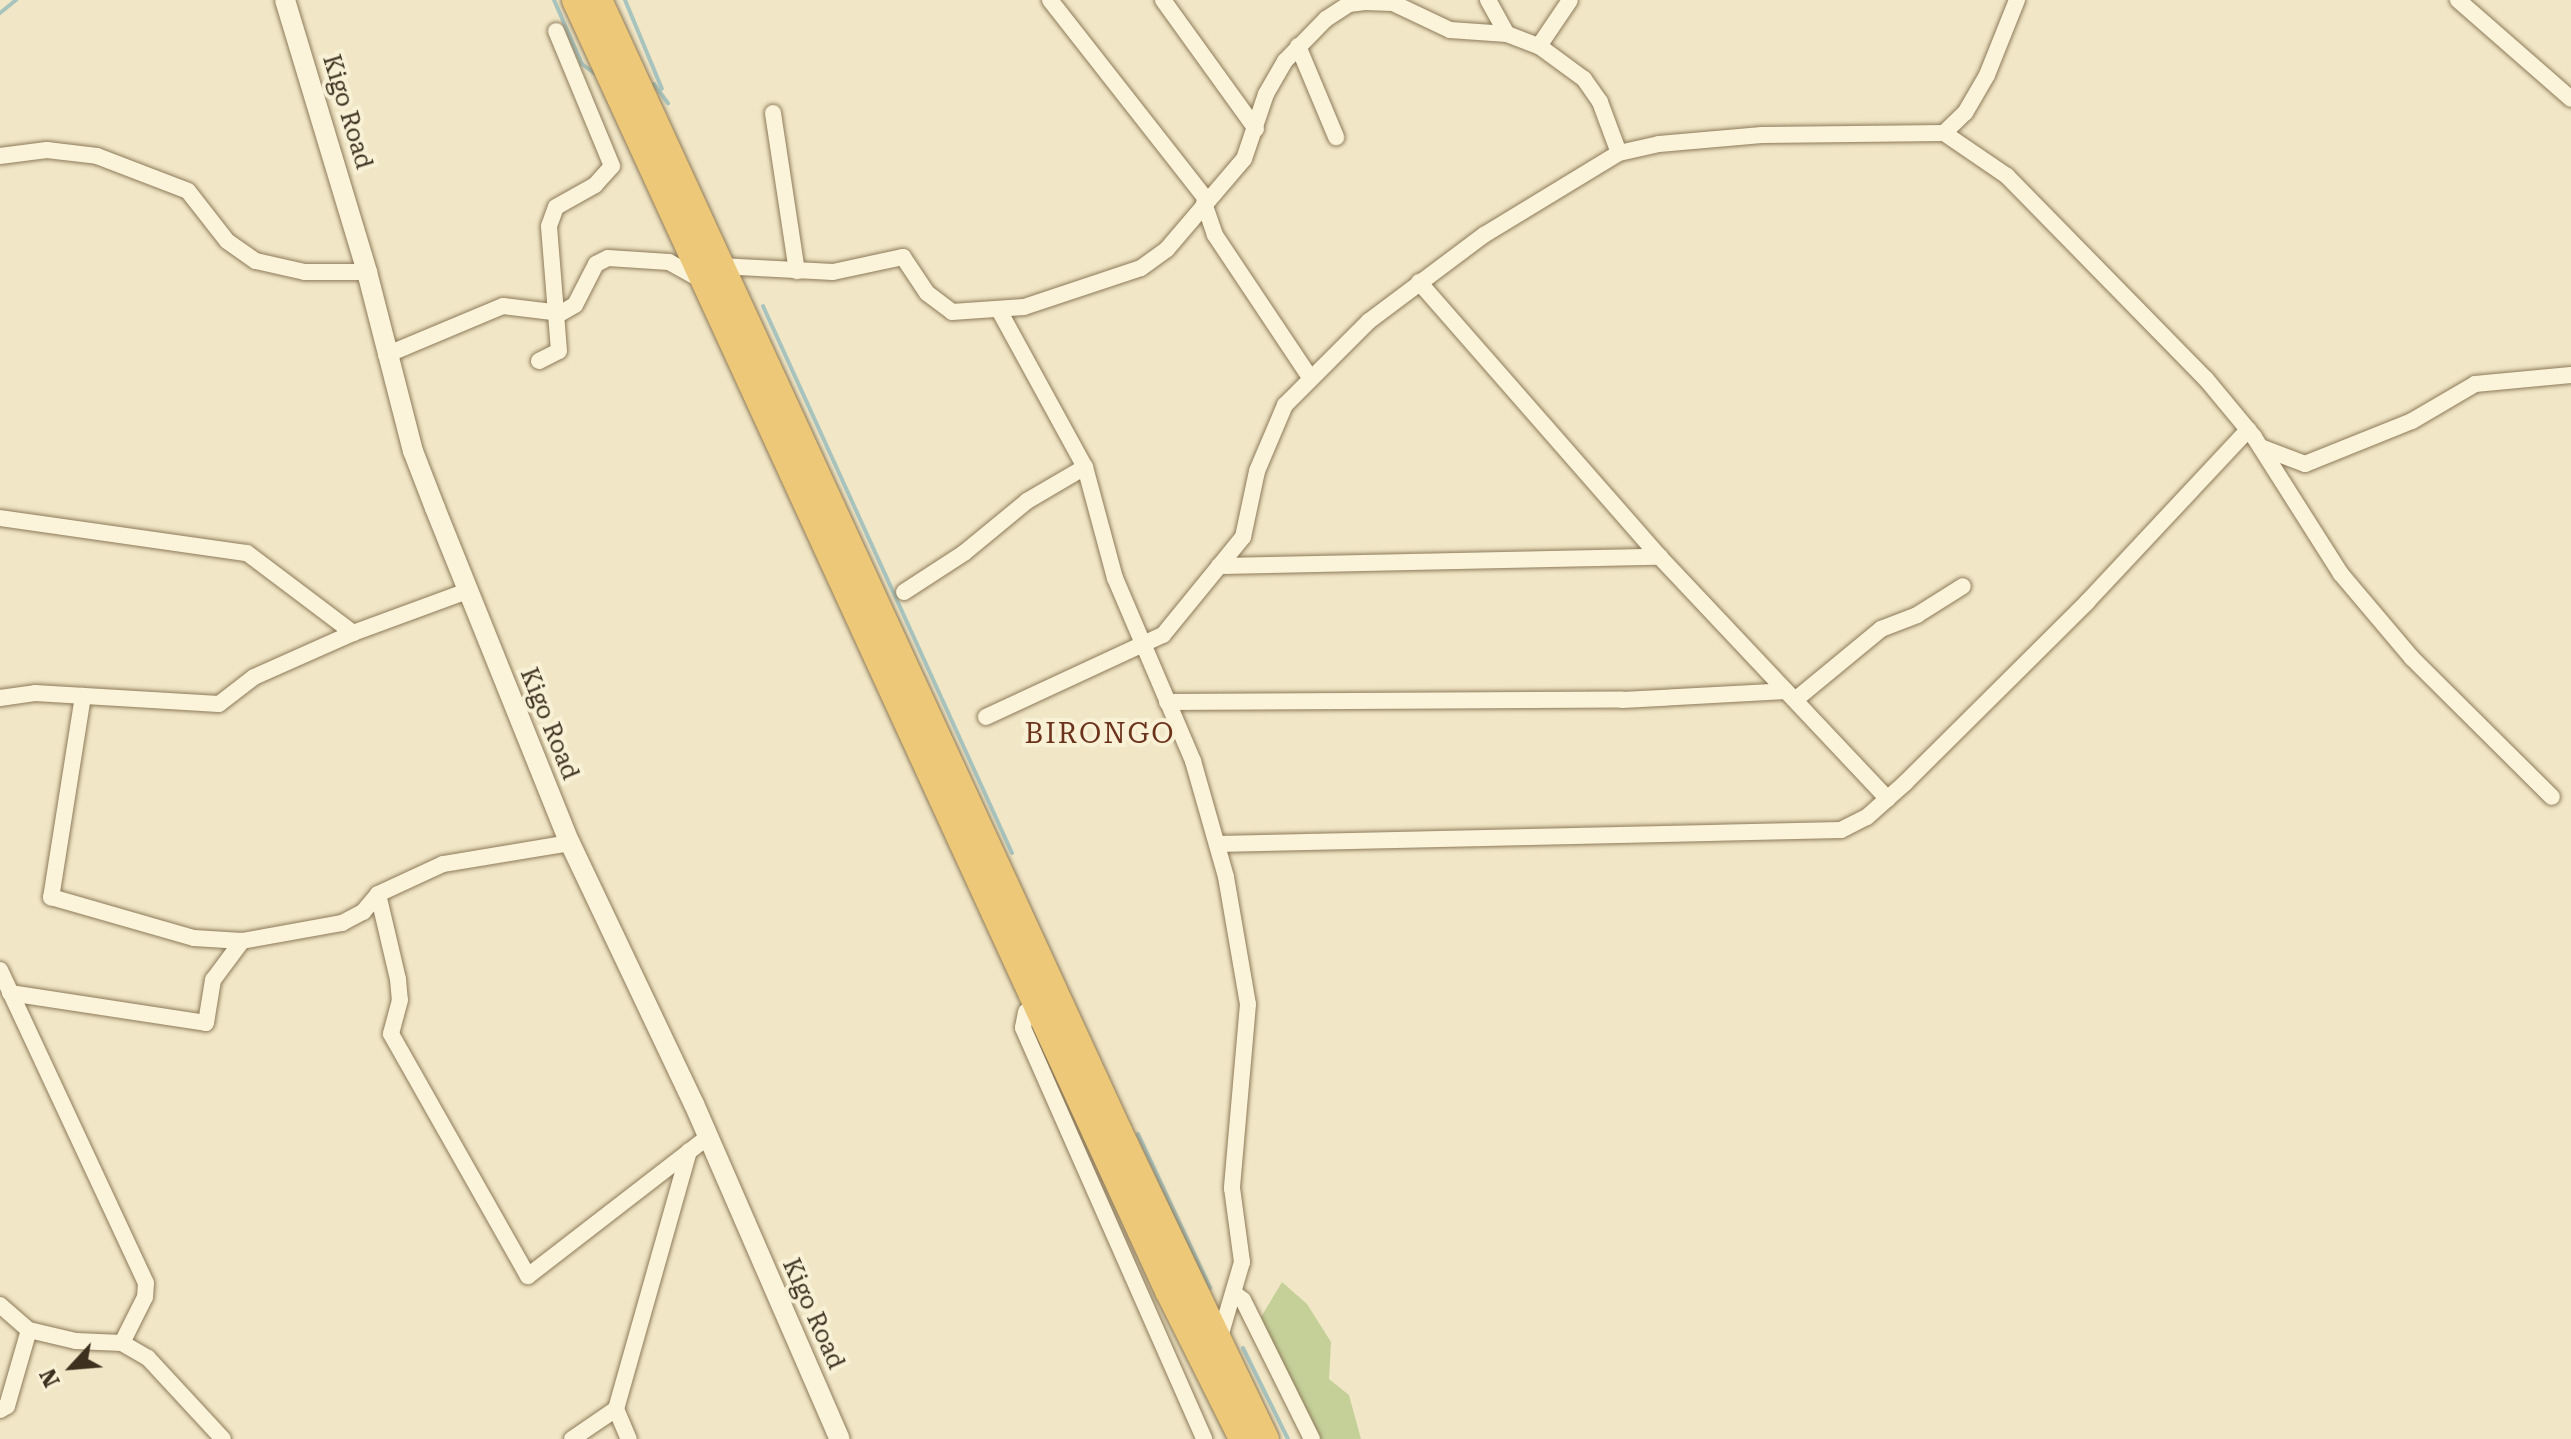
<!DOCTYPE html>
<html>
<head>
<meta charset="utf-8">
<style>
  body { margin:0 }
  #map { position:relative; width:2571px; height:1439px; overflow:hidden; background:#f1e7c6; font-family:"Roboto Serif",serif }
  div>[style] { position:absolute }
  .green>* { inset:0; background:#c5d099 }
  .stream>* { height:4px; margin:-2px; padding:0 2px; transform-origin:2px; border-radius:2px; background:#a8c4be }
  .roads { filter:drop-shadow(0 0 2px #8d7a5a) drop-shadow(0 0 2px #8d7a5a) }
  .minor>* { height:16px; margin:-8px; padding:0 8px; transform-origin:8px; border-radius:8px; background:#fbf4da }
  .tertiary>* { height:20px; margin:-10px; padding:0 10px; transform-origin:10px; border-radius:10px; background:#fbf4da }
  .trunk>* { height:26px; margin:-13px; padding:0 13px; transform-origin:13px; border-radius:13px; background:#ecc878 }
  span { translate:-50% -50%; white-space:nowrap; text-align:center; line-height:1.15; -webkit-text-stroke:8px #f8f1d6; paint-order:stroke }
  .street-label { font-size:24px; color:#3d301f }
  .quarter-label { font-size:28px; color:#6c331c; letter-spacing:2px }
  .north { position:absolute; left:32px; top:1327px; width:80px; height:80px; -webkit-text-stroke:6px #f8f1d6; paint-order:stroke; rotate:244deg; font-size:22px; font-weight:700; line-height:32px; text-align:center; color:#3d301f }
  .north::after { content:''; display:block; margin:auto; width:28px; height:36px; background:#3d301f; clip-path:polygon(50% 0,100% 100%,50% 72%,0 100%) }
</style>
</head>
<body>
<div id="map">
  <div class="green">
    <div style="clip-path:polygon(1282px 1282px,1307px 1304px,1331px 1342px,1329px 1379px,1349px 1395px,1361px 1439px,1314px 1439px,1258px 1322px)"></div>
  </div>
  <div class="stream">
    <div style="left:554px;top:0;width:70px;rotate:66.4deg"></div>
    <div style="left:582px;top:64px;width:15px;rotate:37deg"></div>
    <div style="left:625px;top:0;width:96px;rotate:67.4deg"></div>
    <div style="left:0;top:13px;width:21px;rotate:-39deg"></div>
    <div style="left:654px;top:84px;width:24px;rotate:54deg"></div>
    <div style="left:763px;top:306px;width:601px;rotate:65.52deg"></div>
    <div style="left:1138px;top:1134px;width:170px;rotate:64.9deg"></div>
    <div style="left:1243px;top:1348px;width:102px;rotate:63.7deg"></div>
  </div>
  <div class="roads">
    <div class="minor">
      <div style="left:1050px;top:0;width:254px;rotate:51.9deg"></div>
      <div style="left:1163px;top:0;width:159px;rotate:54.2deg"></div>
      <div style="left:1488px;top:0;width:39px;rotate:61deg"></div>
      <div style="left:2458px;top:0;width:150px;rotate:41.2deg"></div>
      <div style="left:1298px;top:46px;width:99px;rotate:67.3deg"></div>
      <div style="left:1539px;top:46px;width:55px;rotate:-56deg"></div>
      <div style="left:773px;top:113px;width:160px;rotate:81.4deg"></div>
      <div style="left:1944px;top:133px;width:29px;rotate:-44deg"></div>
      <div style="left:1965px;top:113px;width:44px;rotate:-59.9deg"></div>
      <div style="left:1987px;top:75px;width:81px;rotate:-68.2deg"></div>
      <div style="left:0;top:156px;width:47px;rotate:-7.3deg"></div>
      <div style="left:47px;top:150px;width:50px;rotate:6.8deg"></div>
      <div style="left:97px;top:156px;width:97px;rotate:21deg"></div>
      <div style="left:188px;top:191px;width:63px;rotate:52deg"></div>
      <div style="left:227px;top:241px;width:35px;rotate:35deg"></div>
      <div style="left:256px;top:261px;width:50px;rotate:12.7deg"></div>
      <div style="left:305px;top:272px;width:62px"></div>
      <div style="left:1204px;top:203px;width:34px;rotate:71deg"></div>
      <div style="left:1215px;top:235px;width:169px;rotate:56.3deg"></div>
      <div style="left:720px;top:266px;width:113px;rotate:3deg"></div>
      <div style="left:833px;top:272px;width:72px;rotate:-12.1deg"></div>
      <div style="left:903px;top:257px;width:43px;rotate:56.3deg"></div>
      <div style="left:927px;top:293px;width:31px;rotate:37deg"></div>
      <div style="left:952px;top:312px;width:72px;rotate:-4deg"></div>
      <div style="left:1024px;top:307px;width:123px;rotate:-18.4deg"></div>
      <div style="left:1141px;top:268px;width:32px;rotate:-36deg"></div>
      <div style="left:1167px;top:249px;width:118px;rotate:-49.5deg"></div>
      <div style="left:1244px;top:159px;width:69px;rotate:-71.3deg"></div>
      <div style="left:1266px;top:94px;width:38px;rotate:-60deg"></div>
      <div style="left:1285px;top:61px;width:59px;rotate:-45.7deg"></div>
      <div style="left:1326px;top:19px;width:27px;rotate:-33deg"></div>
      <div style="left:1349px;top:4px;width:16px;rotate:-7deg"></div>
      <div style="left:1365px;top:2px;width:28px;rotate:2deg"></div>
      <div style="left:1393px;top:3px;width:63px;rotate:25.3deg"></div>
      <div style="left:1450px;top:30px;width:57px;rotate:4deg"></div>
      <div style="left:1507px;top:34px;width:34px;rotate:21deg"></div>
      <div style="left:1539px;top:46px;width:56px;rotate:36.3deg"></div>
      <div style="left:1584px;top:79px;width:28px;rotate:55deg"></div>
      <div style="left:1600px;top:102px;width:54px;rotate:69.6deg"></div>
      <div style="left:1419px;top:282px;width:360px;rotate:48.8deg"></div>
      <div style="left:1656px;top:553px;width:338px;rotate:46.7deg"></div>
      <div style="left:1000px;top:312px;width:177px;rotate:61.3deg"></div>
      <div style="left:1085px;top:467px;width:115px;rotate:74.9deg"></div>
      <div style="left:1115px;top:578px;width:199px;rotate:66.9deg"></div>
      <div style="left:1193px;top:761px;width:121px;rotate:74.1deg"></div>
      <div style="left:1226px;top:877px;width:129px;rotate:80.2deg"></div>
      <div style="left:1248px;top:1004px;width:185px;rotate:95deg"></div>
      <div style="left:1232px;top:1188px;width:75px;rotate:82.3deg"></div>
      <div style="left:1242px;top:1262px;width:81px;rotate:106.4deg"></div>
      <div style="left:386px;top:355px;width:127px;rotate:-22.7deg"></div>
      <div style="left:503px;top:306px;width:58px;rotate:6.9deg"></div>
      <div style="left:561px;top:313px;width:16px;rotate:-30deg"></div>
      <div style="left:575px;top:305px;width:46px;rotate:-62.9deg"></div>
      <div style="left:596px;top:264px;width:13px;rotate:-27deg"></div>
      <div style="left:608px;top:258px;width:61px;rotate:3.8deg"></div>
      <div style="left:669px;top:262px;width:38px;rotate:29deg"></div>
      <div style="left:539px;top:361px;width:22px;rotate:-27deg"></div>
      <div style="left:559px;top:351px;width:125px;rotate:-94.6deg"></div>
      <div style="left:549px;top:226px;width:20px;rotate:-70deg"></div>
      <div style="left:556px;top:207px;width:45px;rotate:-29.4deg"></div>
      <div style="left:595px;top:185px;width:25px;rotate:-48deg"></div>
      <div style="left:612px;top:166px;width:146px;rotate:-112.5deg"></div>
      <div style="left:2263px;top:448px;width:45px;rotate:20.9deg"></div>
      <div style="left:2305px;top:464px;width:115px;rotate:-21.9deg"></div>
      <div style="left:2412px;top:421px;width:73px;rotate:-30.4deg"></div>
      <div style="left:2475px;top:384px;width:96px;rotate:-5.4deg"></div>
      <div style="left:0;top:518px;width:249px;rotate:8.1deg"></div>
      <div style="left:247px;top:553px;width:133px;rotate:37deg"></div>
      <div style="left:1219px;top:566px;width:441px;rotate:-1.2deg"></div>
      <div style="left:904px;top:592px;width:72px;rotate:-33deg"></div>
      <div style="left:964px;top:553px;width:82px;rotate:-39.5deg"></div>
      <div style="left:1027px;top:501px;width:67px;rotate:-30.4deg"></div>
      <div style="left:83px;top:696px;width:204px;rotate:99deg"></div>
      <div style="left:51px;top:897px;width:149px;rotate:16deg"></div>
      <div style="left:194px;top:938px;width:48px;rotate:3.6deg"></div>
      <div style="left:242px;top:941px;width:102px;rotate:-10.2deg"></div>
      <div style="left:342px;top:923px;width:24px;rotate:-28deg"></div>
      <div style="left:363px;top:912px;width:23px;rotate:-50deg"></div>
      <div style="left:0;top:698px;width:35px;rotate:-8deg"></div>
      <div style="left:35px;top:693px;width:184px;rotate:3.4deg"></div>
      <div style="left:219px;top:704px;width:44px;rotate:-37.6deg"></div>
      <div style="left:254px;top:677px;width:108px;rotate:-24deg"></div>
      <div style="left:353px;top:633px;width:121px;rotate:-20.2deg"></div>
      <div style="left:1795px;top:700px;width:112px;rotate:-39.5deg"></div>
      <div style="left:1881px;top:629px;width:39px;rotate:-21deg"></div>
      <div style="left:1917px;top:615px;width:54px;rotate:-32.2deg"></div>
      <div style="left:1167px;top:702px;width:455px;rotate:-0.3deg"></div>
      <div style="left:1622px;top:700px;width:164px;rotate:-3.1deg"></div>
      <div style="left:986px;top:717px;width:195px;rotate:-24.9deg"></div>
      <div style="left:1163px;top:635px;width:127px;rotate:-50.8deg"></div>
      <div style="left:1243px;top:537px;width:67px;rotate:-78deg"></div>
      <div style="left:1257px;top:471px;width:72px;rotate:-67deg"></div>
      <div style="left:1285px;top:405px;width:119px;rotate:-45deg"></div>
      <div style="left:1369px;top:321px;width:144px;rotate:-36.8deg"></div>
      <div style="left:1484px;top:235px;width:158px;rotate:-31.3deg"></div>
      <div style="left:1619px;top:153px;width:41px;rotate:-12.7deg"></div>
      <div style="left:1659px;top:144px;width:103px;rotate:-5deg"></div>
      <div style="left:1762px;top:135px;width:182px;rotate:-0.6deg"></div>
      <div style="left:1944px;top:133px;width:76px;rotate:34.3deg"></div>
      <div style="left:2007px;top:176px;width:284px;rotate:45.6deg"></div>
      <div style="left:2206px;top:379px;width:75px;rotate:50.4deg"></div>
      <div style="left:2254px;top:437px;width:162px;rotate:57.6deg"></div>
      <div style="left:2341px;top:574px;width:110px;rotate:49.8deg"></div>
      <div style="left:2412px;top:658px;width:197px;rotate:44.8deg"></div>
      <div style="left:570px;top:843px;width:129px;rotate:170.6deg"></div>
      <div style="left:443px;top:864px;width:72px;rotate:155.2deg"></div>
      <div style="left:378px;top:894px;width:87px;rotate:76.8deg"></div>
      <div style="left:398px;top:979px;width:21px;rotate:85deg"></div>
      <div style="left:400px;top:1000px;width:35px;rotate:105deg"></div>
      <div style="left:391px;top:1034px;width:278px;rotate:60.5deg"></div>
      <div style="left:528px;top:1276px;width:227px;rotate:-37.7deg"></div>
      <div style="left:1217px;top:844px;width:624px;rotate:-1.29deg"></div>
      <div style="left:1841px;top:830px;width:29px;rotate:-27deg"></div>
      <div style="left:1867px;top:817px;width:51px;rotate:-41.8deg"></div>
      <div style="left:1905px;top:783px;width:257px;rotate:-44.8deg"></div>
      <div style="left:2087px;top:602px;width:236px;rotate:-46.9deg"></div>
      <div style="left:0;top:970px;width:345px;rotate:65deg"></div>
      <div style="left:146px;top:1283px;width:14px;rotate:94deg"></div>
      <div style="left:145px;top:1297px;width:51px;rotate:116.6deg"></div>
      <div style="left:10px;top:993px;width:198px;rotate:8.7deg"></div>
      <div style="left:206px;top:1023px;width:44px;rotate:-80.8deg"></div>
      <div style="left:213px;top:980px;width:49px;rotate:-53.4deg"></div>
      <div style="left:1036px;top:1003px;width:13px;rotate:138deg"></div>
      <div style="left:1026px;top:1012px;width:16px;rotate:101deg"></div>
      <div style="left:1023px;top:1028px;width:449px;rotate:66.2deg"></div>
      <div style="left:1235px;top:1294px;width:10px;rotate:37deg"></div>
      <div style="left:1243px;top:1300px;width:155px;rotate:63.6deg"></div>
      <div style="left:0;top:1305px;width:38px;rotate:41deg"></div>
      <div style="left:29px;top:1330px;width:48px;rotate:13.2deg"></div>
      <div style="left:76px;top:1341px;width:46px;rotate:2.5deg"></div>
      <div style="left:122px;top:1343px;width:30px;rotate:30deg"></div>
      <div style="left:148px;top:1358px;width:110px;rotate:47.2deg"></div>
      <div style="left:616px;top:1409px;width:33px;rotate:67deg"></div>
      <div style="left:0;top:1410px;width:8px;rotate:-30deg"></div>
      <div style="left:7px;top:1406px;width:79px;rotate:-73.9deg"></div>
      <div style="left:572px;top:1439px;width:53px;rotate:-34.3deg"></div>
      <div style="left:616px;top:1409px;width:268px;rotate:-74.2deg"></div>
    </div>
    <div class="tertiary">
      <div style="left:285px;top:0;width:284px;rotate:73.2deg"></div>
      <div style="left:367px;top:272px;width:185px;rotate:75.6deg"></div>
      <div style="left:413px;top:451px;width:61px;rotate:68.9deg"></div>
      <div style="left:435px;top:508px;width:361px;rotate:68.1deg"></div>
      <div style="left:570px;top:843px;width:289px;rotate:64.6deg"></div>
      <div style="left:694px;top:1104px;width:365px;rotate:66.5deg"></div>
    </div>
    <div class="trunk">
      <div style="left:575px;top:0;width:1421px;rotate:65.33deg"></div>
      <div style="left:1168px;top:1291px;width:165px;rotate:63.4deg"></div>
      <div style="left:599px;top:0;width:1245px;rotate:65.31deg"></div>
      <div style="left:1119px;top:1131px;width:341px;rotate:64.5deg"></div>
    </div>
  </div>
  <div class="street-label">
    <span style="left:347px;top:112px;rotate:73deg">Kigo Road</span>
    <span style="left:549px;top:724px;rotate:68deg">Kigo Road</span>
    <span style="left:813px;top:1314px;rotate:66deg">Kigo Road</span>
  </div>
  <div class="quarter-label">
    <span style="left:1100px;top:734px">BIRONGO</span>
  </div>
  <div class="north">N</div>
</div>
</body>
</html>
